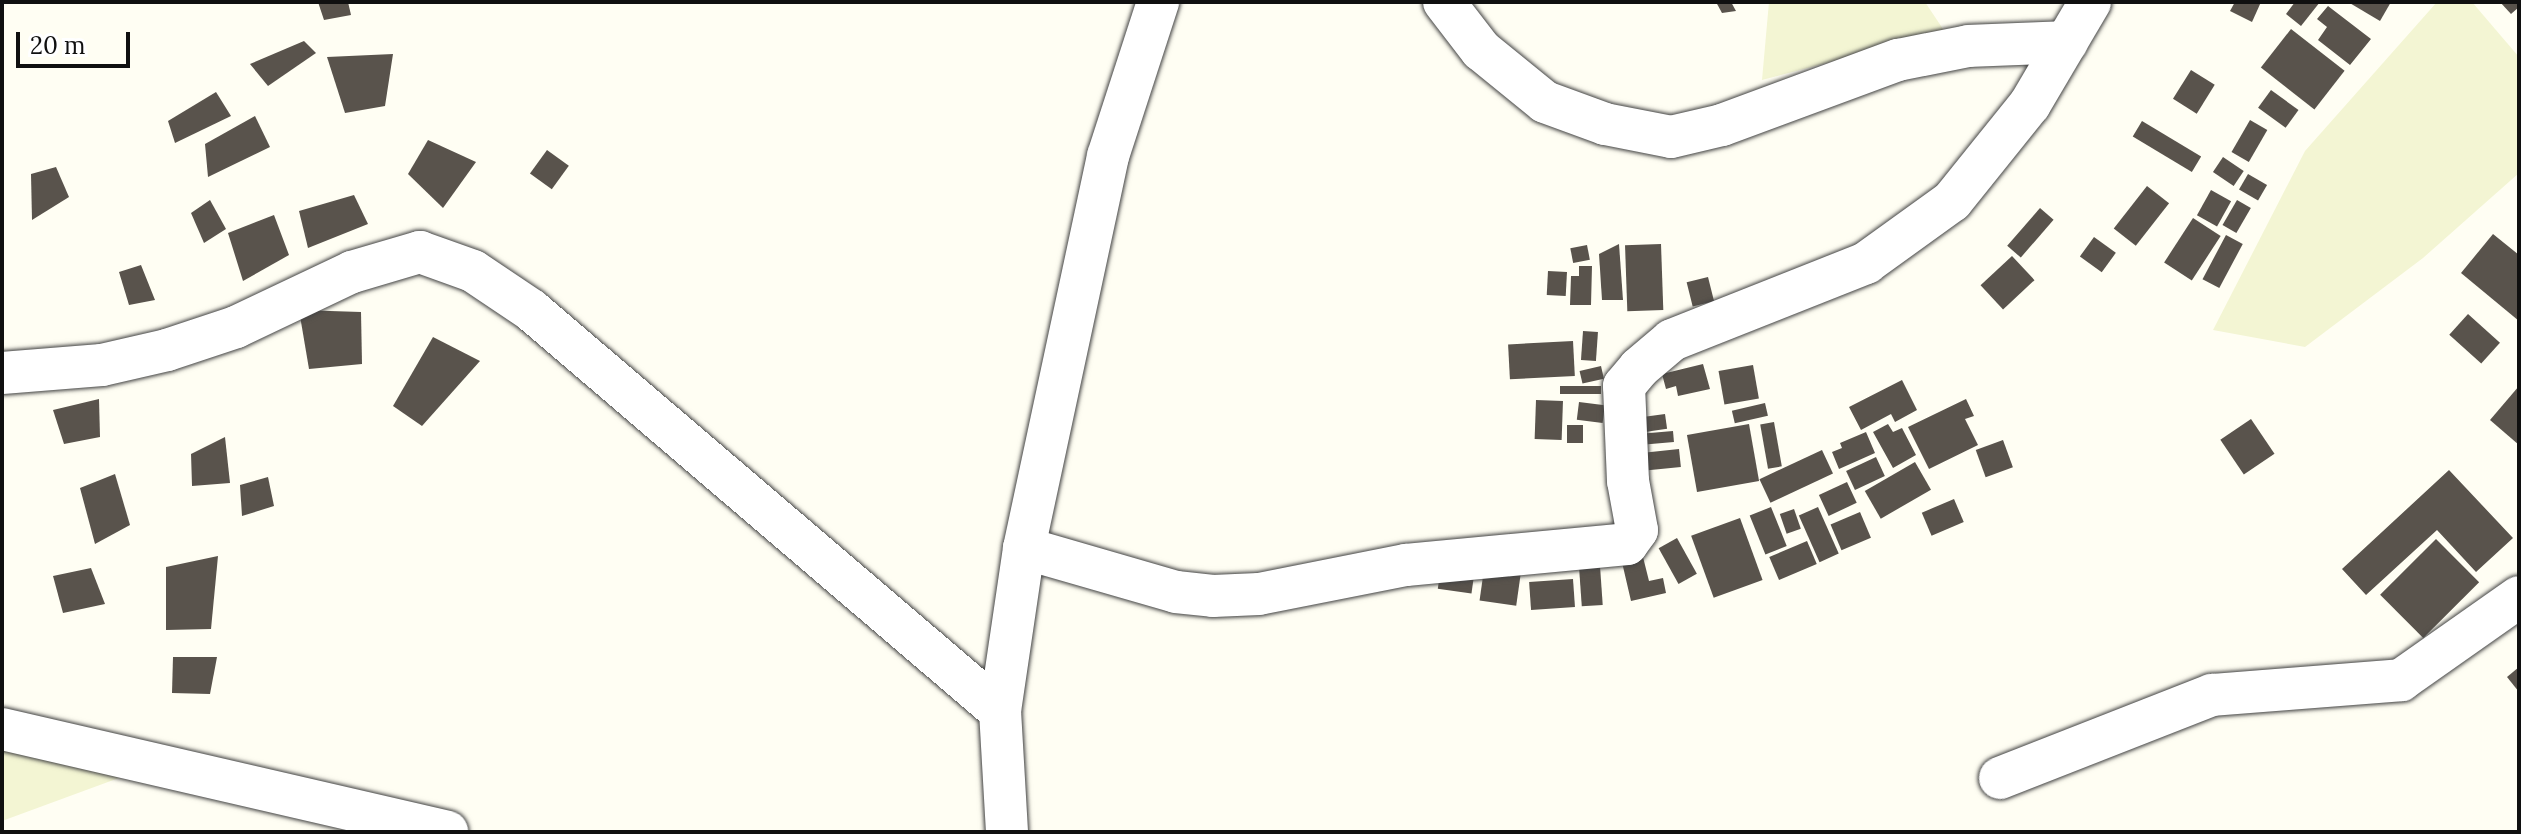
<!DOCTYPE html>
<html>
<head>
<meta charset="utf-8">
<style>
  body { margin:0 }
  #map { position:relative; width:2521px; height:834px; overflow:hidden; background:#fffef3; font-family:Lora,serif }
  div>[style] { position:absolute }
  .farmland>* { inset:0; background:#f3f5d3 }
  .building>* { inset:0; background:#59534c; transform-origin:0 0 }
  .roads { filter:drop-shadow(0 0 2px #434343) drop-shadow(0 0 2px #434343) }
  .minor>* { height:42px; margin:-21px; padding:0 21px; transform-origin:21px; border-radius:21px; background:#fff }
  span { translate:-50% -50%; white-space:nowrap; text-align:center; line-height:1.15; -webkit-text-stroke:8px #fff; paint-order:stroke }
  .frame { position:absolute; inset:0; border:4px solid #101010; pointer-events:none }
  .scale { position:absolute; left:16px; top:32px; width:114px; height:36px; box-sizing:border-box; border:4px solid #101010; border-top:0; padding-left:10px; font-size:24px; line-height:28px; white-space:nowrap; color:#101010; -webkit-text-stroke:6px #fff; paint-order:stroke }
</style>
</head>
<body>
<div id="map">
  <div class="farmland">
    <div style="clip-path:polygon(1769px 2px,1925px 2px,1945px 32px,1762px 80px)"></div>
    <div style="clip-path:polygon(2437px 2px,2472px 2px,2519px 57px,2519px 173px,2423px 258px,2305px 347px,2213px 330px,2305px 151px)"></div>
    <div style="clip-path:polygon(2px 745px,127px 775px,2px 821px)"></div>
  </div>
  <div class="building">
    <div style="clip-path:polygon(318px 2px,348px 2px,351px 15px,324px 20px)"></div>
    <div style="clip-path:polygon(1716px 2px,1731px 2px,1736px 11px,1722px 13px)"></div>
    <div style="clip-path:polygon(2235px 2px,2261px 2px,2252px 22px,2230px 11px)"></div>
    <div style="clip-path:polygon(2295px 2px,2320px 2px,2301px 26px,2286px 14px)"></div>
    <div style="clip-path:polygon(2348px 2px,2391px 2px,2380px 21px)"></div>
    <div style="clip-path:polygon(2500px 2px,2519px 2px,2519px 7px,2511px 14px)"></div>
    <div style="clip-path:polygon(2328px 6px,2371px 39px,2350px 65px,2318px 40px,2327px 27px,2317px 19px)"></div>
    <div style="left:2291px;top:29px;width:68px;height:49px;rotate:38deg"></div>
    <div style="clip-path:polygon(304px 41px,316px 53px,268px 86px,250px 64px)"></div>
    <div style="clip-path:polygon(393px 54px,385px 106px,345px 113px,327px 57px)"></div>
    <div style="left:2191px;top:70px;width:28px;height:34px;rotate:32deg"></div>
    <div style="left:2271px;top:90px;width:34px;height:22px;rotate:36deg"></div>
    <div style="clip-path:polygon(216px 92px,231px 116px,175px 143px,168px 121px)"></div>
    <div style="clip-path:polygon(255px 116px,270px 147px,208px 177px,205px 144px)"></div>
    <div style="left:2250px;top:120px;width:20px;height:37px;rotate:30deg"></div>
    <div style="left:2142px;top:121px;width:69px;height:18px;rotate:31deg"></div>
    <div style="clip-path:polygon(428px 140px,476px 162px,443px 208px,408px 174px)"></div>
    <div style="left:547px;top:150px;width:27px;height:29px;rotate:36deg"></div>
    <div style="left:2223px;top:157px;width:25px;height:18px;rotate:34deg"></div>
    <div style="clip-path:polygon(56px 167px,69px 197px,32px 220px,31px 174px)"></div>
    <div style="left:2248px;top:174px;width:22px;height:18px;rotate:30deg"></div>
    <div style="left:2147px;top:186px;width:28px;height:54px;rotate:38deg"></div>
    <div style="left:2211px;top:190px;width:23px;height:29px;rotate:29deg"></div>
    <div style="clip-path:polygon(354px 195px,368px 224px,308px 248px,299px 211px)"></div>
    <div style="clip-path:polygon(210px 200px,226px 229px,204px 243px,191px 213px)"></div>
    <div style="left:2237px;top:200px;width:16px;height:29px;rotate:30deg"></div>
    <div style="left:2040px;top:208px;width:18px;height:50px;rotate:41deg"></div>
    <div style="clip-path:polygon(274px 215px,289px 255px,243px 281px,228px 233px)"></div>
    <div style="left:2193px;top:218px;width:33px;height:53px;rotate:33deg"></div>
    <div style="clip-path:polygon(2493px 234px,2519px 255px,2519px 321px,2461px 273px)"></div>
    <div style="left:2226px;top:235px;width:19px;height:50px;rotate:28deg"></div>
    <div style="left:2094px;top:237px;width:27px;height:24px;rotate:36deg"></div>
    <div style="clip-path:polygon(1619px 244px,1623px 300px,1602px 300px,1599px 254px)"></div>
    <div style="left:1661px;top:244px;width:66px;height:36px;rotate:88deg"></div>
    <div style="left:1587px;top:245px;width:15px;height:17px;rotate:79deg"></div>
    <div style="left:2012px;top:256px;width:33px;height:43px;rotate:47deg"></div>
    <div style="clip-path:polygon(141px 265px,155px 300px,129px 305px,119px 272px)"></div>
    <div style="clip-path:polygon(1579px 266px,1592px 266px,1591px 305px,1570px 305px,1571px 276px,1579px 276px)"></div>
    <div style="left:1548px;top:271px;width:19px;height:24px;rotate:3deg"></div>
    <div style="left:1708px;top:277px;width:25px;height:22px;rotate:76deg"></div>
    <div style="clip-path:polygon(299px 310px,361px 312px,362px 364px,309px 369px)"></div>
    <div style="left:2468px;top:314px;width:43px;height:28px;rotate:42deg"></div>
    <div style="left:1583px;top:331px;width:15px;height:29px;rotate:4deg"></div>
    <div style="clip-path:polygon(433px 337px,480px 361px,422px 426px,393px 406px)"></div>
    <div style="left:1573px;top:341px;width:35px;height:65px;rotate:87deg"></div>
    <div style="clip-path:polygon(1703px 364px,1710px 389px,1678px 396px,1676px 386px,1666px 389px,1662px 374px)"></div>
    <div style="left:1753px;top:365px;width:34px;height:35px;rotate:80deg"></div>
    <div style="left:1601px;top:366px;width:13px;height:22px;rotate:77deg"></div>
    <div style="clip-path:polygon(1902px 380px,1917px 410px,1895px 422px,1891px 414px,1861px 430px,1849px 407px)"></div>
    <div style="left:1560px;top:386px;width:41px;height:8px"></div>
    <div style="clip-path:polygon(2519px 386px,2519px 445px,2490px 420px)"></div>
    <div style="clip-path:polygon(99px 399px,100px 437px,64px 444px,53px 410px)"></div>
    <div style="clip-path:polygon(1966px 399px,1974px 416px,1965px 419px,1978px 445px,1929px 469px,1908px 427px)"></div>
    <div style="left:1536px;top:400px;width:27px;height:39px;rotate:2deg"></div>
    <div style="left:1579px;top:402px;width:26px;height:18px;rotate:7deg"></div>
    <div style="left:1765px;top:403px;width:13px;height:34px;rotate:77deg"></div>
    <div style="left:1665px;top:414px;width:15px;height:26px;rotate:82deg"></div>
    <div style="left:2251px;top:419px;width:42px;height:37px;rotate:56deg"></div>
    <div style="left:1774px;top:422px;width:45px;height:14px;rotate:80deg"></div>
    <div style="left:1749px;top:424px;width:58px;height:63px;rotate:80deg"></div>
    <div style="clip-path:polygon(1888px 424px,1893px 432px,1902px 428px,1916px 455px,1893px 468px,1873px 432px)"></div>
    <div style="left:1583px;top:425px;width:18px;height:16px;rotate:90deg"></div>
    <div style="left:1673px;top:431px;width:11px;height:29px;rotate:85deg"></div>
    <div style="clip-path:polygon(1866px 432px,1875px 453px,1839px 469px,1832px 452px,1842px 448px,1840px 443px)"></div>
    <div style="clip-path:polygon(225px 437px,230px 483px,192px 486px,191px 454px)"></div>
    <div style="left:2003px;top:440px;width:29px;height:29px;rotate:70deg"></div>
    <div style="left:1679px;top:449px;width:18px;height:33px;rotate:84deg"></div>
    <div style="left:1822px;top:450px;width:26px;height:69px;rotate:65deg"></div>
    <div style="left:1876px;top:457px;width:21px;height:33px;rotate:65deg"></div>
    <div style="left:1915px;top:462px;width:32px;height:58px;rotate:60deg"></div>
    <div style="clip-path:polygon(2449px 470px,2513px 538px,2476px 572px,2437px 530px,2366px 595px,2342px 569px)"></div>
    <div style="clip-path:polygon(115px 474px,130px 525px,95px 544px,80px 488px)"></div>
    <div style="clip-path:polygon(268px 477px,274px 506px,242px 516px,240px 485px)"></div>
    <div style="left:1847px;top:482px;width:23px;height:31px;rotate:65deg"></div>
    <div style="left:1954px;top:499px;width:25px;height:35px;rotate:67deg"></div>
    <div style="left:1771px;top:507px;width:42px;height:23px;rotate:68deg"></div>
    <div style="left:1818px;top:507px;width:51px;height:21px;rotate:66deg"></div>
    <div style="left:1794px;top:509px;width:21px;height:15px;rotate:71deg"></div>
    <div style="left:1860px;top:512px;width:28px;height:32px;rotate:67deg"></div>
    <div style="left:1740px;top:518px;width:66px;height:52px;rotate:70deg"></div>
    <div style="left:1677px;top:538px;width:41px;height:21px;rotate:61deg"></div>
    <div style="left:2436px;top:539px;width:61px;height:79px;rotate:45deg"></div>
    <div style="left:1807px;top:541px;width:25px;height:41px;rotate:67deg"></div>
    <div style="clip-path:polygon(1642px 553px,1649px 581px,1663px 578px,1666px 593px,1631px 601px,1621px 558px)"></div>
    <div style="clip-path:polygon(218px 556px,211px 629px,166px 630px,166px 567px)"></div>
    <div style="left:1485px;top:562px;width:37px;height:39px;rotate:8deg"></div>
    <div style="left:1441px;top:566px;width:34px;height:23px;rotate:8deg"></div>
    <div style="left:1600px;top:566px;width:39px;height:21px;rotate:86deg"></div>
    <div style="clip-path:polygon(91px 568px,105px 604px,63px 613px,53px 576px)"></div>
    <div style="left:1573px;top:579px;width:28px;height:44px;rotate:86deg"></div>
    <div style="clip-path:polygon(173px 657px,217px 657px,210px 694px,172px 693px)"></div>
    <div style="clip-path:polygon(2519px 667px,2519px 692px,2507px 677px)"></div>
  </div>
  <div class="roads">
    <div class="minor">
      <div style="left:1444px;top:2px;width:61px;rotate:52.4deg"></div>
      <div style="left:1481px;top:50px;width:82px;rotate:39.1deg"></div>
      <div style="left:1545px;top:102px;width:64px;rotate:20.1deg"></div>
      <div style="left:1605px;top:124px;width:67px;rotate:11.1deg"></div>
      <div style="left:1671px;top:137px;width:52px;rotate:-13.2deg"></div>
      <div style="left:1722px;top:125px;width:188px;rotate:-20.3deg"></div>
      <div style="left:1898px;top:60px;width:72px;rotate:-11.2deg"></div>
      <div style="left:1969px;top:46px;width:98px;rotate:-2.3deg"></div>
      <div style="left:2px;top:373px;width:100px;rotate:-4.6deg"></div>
      <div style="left:102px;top:365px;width:67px;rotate:-13deg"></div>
      <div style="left:167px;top:350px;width:73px;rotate:-18.4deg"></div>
      <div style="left:236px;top:327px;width:128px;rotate:-25.4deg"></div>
      <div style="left:352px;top:272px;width:71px;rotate:-16.4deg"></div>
      <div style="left:420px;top:252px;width:56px;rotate:19.7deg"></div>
      <div style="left:473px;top:271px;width:70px;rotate:33.9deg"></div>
      <div style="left:531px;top:310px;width:617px;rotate:40.53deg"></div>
      <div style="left:1024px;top:548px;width:158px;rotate:16.1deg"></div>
      <div style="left:1176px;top:592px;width:37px;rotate:6deg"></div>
      <div style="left:1213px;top:596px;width:46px;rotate:-2.5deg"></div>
      <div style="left:1259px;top:594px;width:150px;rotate:-11.2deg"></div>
      <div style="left:1406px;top:565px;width:222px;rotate:-5.4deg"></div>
      <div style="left:1627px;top:544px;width:17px;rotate:-54deg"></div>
      <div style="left:1637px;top:530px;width:50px;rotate:-100.4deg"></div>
      <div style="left:1628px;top:481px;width:95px;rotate:-92.4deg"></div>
      <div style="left:1624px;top:386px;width:23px;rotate:-50deg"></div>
      <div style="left:1639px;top:368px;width:43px;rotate:-40.3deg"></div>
      <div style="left:1672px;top:340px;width:209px;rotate:-21.6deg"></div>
      <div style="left:1866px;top:263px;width:106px;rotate:-35.8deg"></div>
      <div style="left:1952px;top:201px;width:124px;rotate:-51.2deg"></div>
      <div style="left:2030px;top:104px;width:118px;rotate:-59.5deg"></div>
      <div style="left:2px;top:729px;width:457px;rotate:13deg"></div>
      <div style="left:2000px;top:778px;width:228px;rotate:-21.4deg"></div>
      <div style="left:2212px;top:695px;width:190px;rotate:-4.5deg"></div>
      <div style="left:2401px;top:680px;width:144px;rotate:-35.1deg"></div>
      <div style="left:1007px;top:832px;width:121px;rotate:-93.3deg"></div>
      <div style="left:1000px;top:711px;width:165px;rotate:-81.6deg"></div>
      <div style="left:1024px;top:548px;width:401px;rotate:-77.9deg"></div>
      <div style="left:1108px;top:156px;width:162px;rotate:-72deg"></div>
    </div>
  </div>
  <div class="frame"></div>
  <div class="scale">20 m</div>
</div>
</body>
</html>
